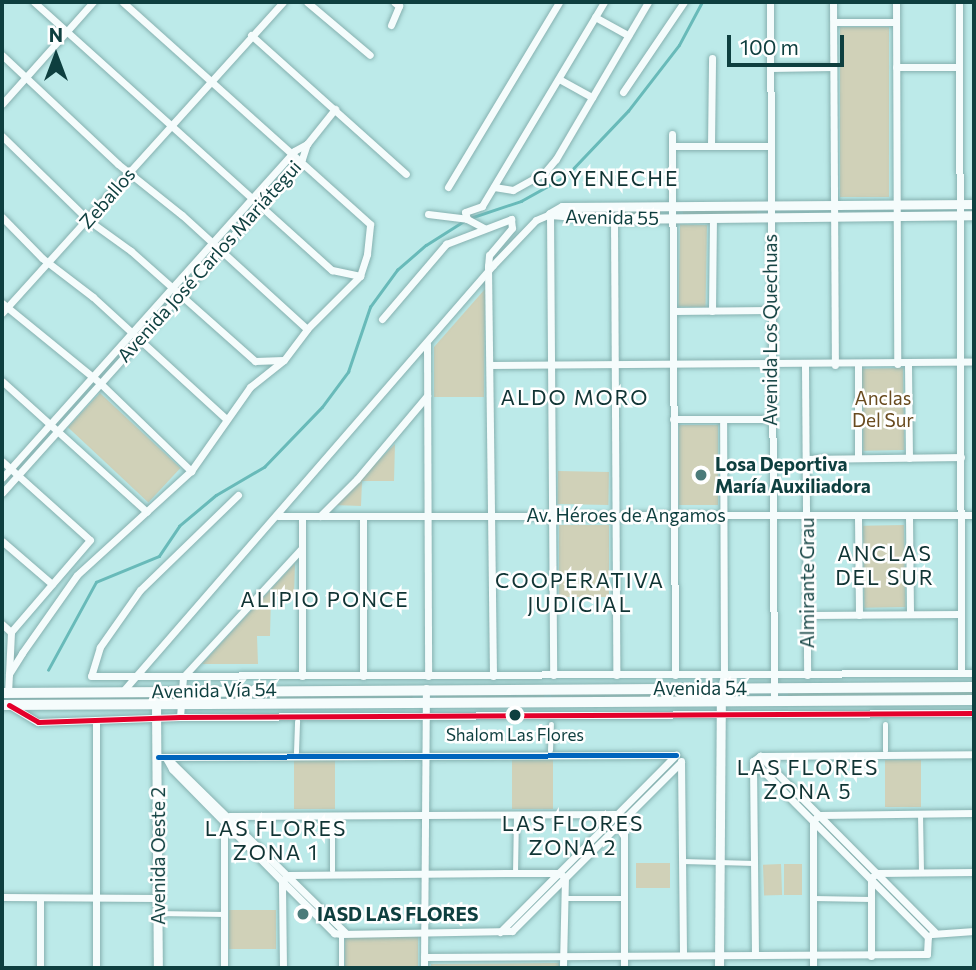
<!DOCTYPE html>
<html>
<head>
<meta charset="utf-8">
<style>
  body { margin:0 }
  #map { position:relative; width:976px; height:970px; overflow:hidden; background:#bceae9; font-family:Commissioner,sans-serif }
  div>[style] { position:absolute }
  .green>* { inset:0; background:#d0d1b8; transform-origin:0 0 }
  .stream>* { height:2.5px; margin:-1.25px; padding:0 1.25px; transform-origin:1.25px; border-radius:1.25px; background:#68bab9 }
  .roads { filter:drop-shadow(0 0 2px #86b1b0) drop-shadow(0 0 2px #86b1b0) }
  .pedestrian>* { height:5px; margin:-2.5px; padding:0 2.5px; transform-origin:2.5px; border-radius:2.5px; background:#f5fcfc }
  .minor>* { height:7px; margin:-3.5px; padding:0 3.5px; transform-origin:3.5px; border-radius:3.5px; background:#f5fcfc }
  .tertiary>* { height:9px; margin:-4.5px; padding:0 4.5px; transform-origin:4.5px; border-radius:4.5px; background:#f5fcfc }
  .secondary>* { height:10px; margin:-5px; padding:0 5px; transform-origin:5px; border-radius:5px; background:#f5fcfc }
  .bus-1>* { height:5px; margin:-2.5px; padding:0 2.5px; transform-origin:2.5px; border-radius:2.5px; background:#e4002b }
  .bus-2>* { height:5px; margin:-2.5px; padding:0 2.5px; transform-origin:2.5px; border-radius:2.5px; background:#0065bd }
  .dots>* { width:19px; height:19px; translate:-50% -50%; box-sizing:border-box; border:4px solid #fff; border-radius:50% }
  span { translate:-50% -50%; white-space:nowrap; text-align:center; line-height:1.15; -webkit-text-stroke:5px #fff; paint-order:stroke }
  .bus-label { font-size:17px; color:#0e3f3f }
  .street-label { font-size:19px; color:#0e3f3f }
  .park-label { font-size:19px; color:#694b1f }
  .poi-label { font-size:19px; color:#0e3f3f; font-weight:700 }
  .left { translate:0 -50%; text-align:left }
  .neighbourhood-label { font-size:21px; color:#103434; letter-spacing:2px }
  .frame { position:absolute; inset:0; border:4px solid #0e3f3f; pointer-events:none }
  .north { position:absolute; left:21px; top:21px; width:70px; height:70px; -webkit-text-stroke:5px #fff; paint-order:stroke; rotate:0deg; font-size:19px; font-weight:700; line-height:28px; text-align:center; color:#0e3f3f }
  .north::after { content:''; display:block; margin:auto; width:24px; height:32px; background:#0e3f3f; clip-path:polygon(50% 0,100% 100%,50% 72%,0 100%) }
  .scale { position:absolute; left:727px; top:35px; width:117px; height:32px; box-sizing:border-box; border:4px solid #0e3f3f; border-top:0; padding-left:9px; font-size:21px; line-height:24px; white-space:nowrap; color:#0e3f3f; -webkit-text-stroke:5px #fff; paint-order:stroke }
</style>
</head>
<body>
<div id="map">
  <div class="green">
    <div style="left:840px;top:27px;width:49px;height:170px"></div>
    <div style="clip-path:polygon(757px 209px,757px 214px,683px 214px,683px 210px)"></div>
    <div style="left:569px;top:210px;width:92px;height:5px"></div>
    <div style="left:707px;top:225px;width:82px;height:27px;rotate:91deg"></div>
    <div style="clip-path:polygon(485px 289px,484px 397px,434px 397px,434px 347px)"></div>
    <div style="left:903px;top:368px;width:82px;height:41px;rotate:89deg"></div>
    <div style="left:100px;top:393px;width:110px;height:47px;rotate:43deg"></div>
    <div style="left:679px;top:425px;width:39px;height:80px"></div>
    <div style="clip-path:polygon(395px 444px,394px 481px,362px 481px,361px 506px,334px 505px)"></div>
    <div style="left:558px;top:471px;width:51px;height:33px;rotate:1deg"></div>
    <div style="left:559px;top:525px;width:50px;height:72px"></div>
    <div style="left:904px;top:525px;width:82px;height:41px;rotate:89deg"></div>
    <div style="clip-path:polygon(295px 563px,294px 597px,271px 596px,270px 636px,257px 636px,258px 664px,202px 664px)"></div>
    <div style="left:702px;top:691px;width:6px;height:151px;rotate:90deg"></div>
    <div style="clip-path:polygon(788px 691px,974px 691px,974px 696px,788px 697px)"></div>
    <div style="left:413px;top:692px;width:6px;height:210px;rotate:90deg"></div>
    <div style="left:436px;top:692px;width:108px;height:6px"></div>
    <div style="clip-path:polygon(156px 695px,156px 699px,9px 701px,9px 696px)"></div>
    <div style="left:294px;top:759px;width:41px;height:50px"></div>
    <div style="left:512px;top:759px;width:41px;height:50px"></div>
    <div style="left:921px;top:760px;width:47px;height:36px;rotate:90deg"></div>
    <div style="left:636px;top:863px;width:34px;height:25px"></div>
    <div style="left:781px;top:864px;width:31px;height:18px;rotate:88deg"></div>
    <div style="left:784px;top:864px;width:18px;height:31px"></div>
    <div style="left:276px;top:910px;width:39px;height:47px;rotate:90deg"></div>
    <div style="left:418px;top:937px;width:31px;height:73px;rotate:90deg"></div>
    <div style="clip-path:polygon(559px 963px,559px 968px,431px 968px,431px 964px)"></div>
  </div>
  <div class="stream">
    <div style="left:48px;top:670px;width:100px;rotate:-61.4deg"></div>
    <div style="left:96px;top:582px;width:68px;rotate:-22.4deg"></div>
    <div style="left:159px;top:556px;width:36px;rotate:-56deg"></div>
    <div style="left:179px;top:526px;width:48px;rotate:-40deg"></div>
    <div style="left:216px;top:495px;width:56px;rotate:-30.3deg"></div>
    <div style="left:264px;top:467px;width:83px;rotate:-46deg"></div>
    <div style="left:322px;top:407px;width:44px;rotate:-53.4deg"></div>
    <div style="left:348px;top:372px;width:69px;rotate:-71.3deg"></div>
    <div style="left:370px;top:307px;width:46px;rotate:-53.9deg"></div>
    <div style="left:397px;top:270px;width:38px;rotate:-41deg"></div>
    <div style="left:426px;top:245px;width:49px;rotate:-32.4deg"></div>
    <div style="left:467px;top:219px;width:57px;rotate:-18.4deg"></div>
    <div style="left:521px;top:201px;width:51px;rotate:-29.1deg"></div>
    <div style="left:566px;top:176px;width:90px;rotate:-46.4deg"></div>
    <div style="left:628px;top:111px;width:83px;rotate:-52.3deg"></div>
    <div style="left:679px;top:45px;width:49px;rotate:-61.9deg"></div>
  </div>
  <div class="roads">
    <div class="pedestrian">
      <div style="left:550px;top:750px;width:26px;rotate:-88deg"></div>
      <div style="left:885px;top:750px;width:26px;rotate:-90deg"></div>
      <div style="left:296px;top:752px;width:31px;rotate:-88deg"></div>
      <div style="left:920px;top:814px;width:58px;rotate:89deg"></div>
      <div style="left:683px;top:861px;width:71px;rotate:1.6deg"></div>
      <div style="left:332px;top:870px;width:50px;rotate:-90deg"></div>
      <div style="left:515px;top:873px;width:59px;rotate:-89deg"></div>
      <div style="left:565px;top:898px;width:59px"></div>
      <div style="left:813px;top:898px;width:58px;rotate:1deg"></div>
      <div style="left:158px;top:913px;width:66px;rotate:0.9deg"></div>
      <div style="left:341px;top:934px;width:34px;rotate:90deg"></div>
    </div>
    <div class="minor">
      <div style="left:34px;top:2px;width:401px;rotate:42deg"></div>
      <div style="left:332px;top:270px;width:29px;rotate:12deg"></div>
      <div style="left:307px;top:2px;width:82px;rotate:40.1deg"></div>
      <div style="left:770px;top:2px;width:699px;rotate:89.67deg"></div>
      <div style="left:833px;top:2px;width:363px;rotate:89.7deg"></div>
      <div style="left:896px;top:2px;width:362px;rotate:89.8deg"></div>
      <div style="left:959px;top:2px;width:671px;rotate:89.83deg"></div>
      <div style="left:595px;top:17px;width:38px;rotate:29deg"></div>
      <div style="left:834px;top:22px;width:62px"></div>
      <div style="left:391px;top:25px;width:21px;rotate:-67deg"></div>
      <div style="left:399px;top:6px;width:6px;rotate:-141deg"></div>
      <div style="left:251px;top:35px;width:208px;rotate:41.9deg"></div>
      <div style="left:2px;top:55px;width:159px;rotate:43.2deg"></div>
      <div style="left:118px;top:164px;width:82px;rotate:38.6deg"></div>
      <div style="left:182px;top:215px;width:169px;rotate:42.4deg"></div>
      <div style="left:896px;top:67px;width:62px"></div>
      <div style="left:770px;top:68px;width:63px;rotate:-0.9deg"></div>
      <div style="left:559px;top:79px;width:38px;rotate:29deg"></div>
      <div style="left:623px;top:92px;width:109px;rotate:-55.9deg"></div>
      <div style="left:2px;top:104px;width:137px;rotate:-48.3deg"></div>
      <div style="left:672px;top:134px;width:541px;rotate:89.68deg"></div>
      <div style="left:2px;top:136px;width:120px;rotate:44.3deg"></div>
      <div style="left:88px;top:220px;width:53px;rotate:35.8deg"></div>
      <div style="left:131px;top:251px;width:166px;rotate:41.6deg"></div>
      <div style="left:255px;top:361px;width:28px;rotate:-2deg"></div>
      <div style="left:711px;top:145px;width:87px;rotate:-89.3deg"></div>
      <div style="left:673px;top:146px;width:97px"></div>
      <div style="left:448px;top:187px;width:216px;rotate:-59deg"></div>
      <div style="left:494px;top:187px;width:19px;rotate:9deg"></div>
      <div style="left:513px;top:190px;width:37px;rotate:-29deg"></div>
      <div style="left:545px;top:172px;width:17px;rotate:-50deg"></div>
      <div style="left:556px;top:159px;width:182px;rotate:-59.6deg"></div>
      <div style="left:428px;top:214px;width:39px;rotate:7deg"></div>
      <div style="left:2px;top:217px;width:57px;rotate:45.7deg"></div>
      <div style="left:42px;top:258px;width:64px;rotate:37.4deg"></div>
      <div style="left:93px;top:297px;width:179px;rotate:42.5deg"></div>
      <div style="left:614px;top:219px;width:456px;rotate:89.7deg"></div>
      <div style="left:484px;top:228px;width:19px;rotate:-152deg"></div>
      <div style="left:467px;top:219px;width:7px;rotate:-106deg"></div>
      <div style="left:465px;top:212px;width:18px;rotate:-19deg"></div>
      <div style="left:482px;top:206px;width:238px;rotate:-59.1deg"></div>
      <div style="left:2px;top:303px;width:127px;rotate:39.2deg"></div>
      <div style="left:100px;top:383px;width:127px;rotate:44deg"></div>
      <div style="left:673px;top:311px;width:97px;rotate:-0.6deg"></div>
      <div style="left:712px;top:311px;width:94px;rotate:-89.4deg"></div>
      <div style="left:2px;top:313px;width:419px;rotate:-47.9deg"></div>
      <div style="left:382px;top:319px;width:99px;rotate:-49.5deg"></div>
      <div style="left:446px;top:244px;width:70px;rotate:-21deg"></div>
      <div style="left:511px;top:219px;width:9px;rotate:84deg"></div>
      <div style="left:512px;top:228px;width:35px;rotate:130deg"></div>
      <div style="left:489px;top:255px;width:11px;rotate:95deg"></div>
      <div style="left:488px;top:266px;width:410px;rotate:89.3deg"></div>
      <div style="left:427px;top:344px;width:332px;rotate:89.8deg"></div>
      <div style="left:908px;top:364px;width:94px;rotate:89.4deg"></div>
      <div style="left:492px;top:365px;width:482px;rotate:-0.4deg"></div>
      <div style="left:805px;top:366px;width:309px;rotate:89.6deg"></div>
      <div style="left:2px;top:381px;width:195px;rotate:42.1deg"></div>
      <div style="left:673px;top:419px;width:97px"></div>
      <div style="left:858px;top:458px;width:93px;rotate:-90deg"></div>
      <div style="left:806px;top:459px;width:155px;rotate:-0.7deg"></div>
      <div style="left:2px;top:461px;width:118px;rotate:41.9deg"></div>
      <div style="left:90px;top:540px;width:121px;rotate:130.7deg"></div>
      <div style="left:11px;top:632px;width:42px;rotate:92.7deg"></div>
      <div style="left:2px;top:478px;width:438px;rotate:-48.2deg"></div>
      <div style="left:294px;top:151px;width:15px;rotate:-28deg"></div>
      <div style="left:2px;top:493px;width:449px;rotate:-48.1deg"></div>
      <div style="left:302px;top:159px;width:16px;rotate:-72deg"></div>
      <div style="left:307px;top:144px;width:45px;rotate:-51.3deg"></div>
      <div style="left:238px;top:495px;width:136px;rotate:135.9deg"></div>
      <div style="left:140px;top:590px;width:70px;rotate:125.1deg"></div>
      <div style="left:100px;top:647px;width:30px;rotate:107deg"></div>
      <div style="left:91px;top:676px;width:883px;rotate:-0.19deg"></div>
      <div style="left:278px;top:516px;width:696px;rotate:-0.08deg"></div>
      <div style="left:320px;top:516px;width:52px;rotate:-45deg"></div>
      <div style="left:357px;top:479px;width:109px;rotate:-49.9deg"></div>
      <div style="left:363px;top:516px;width:160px;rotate:90deg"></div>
      <div style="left:909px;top:516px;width:98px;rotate:89.4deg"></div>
      <div style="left:302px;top:517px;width:159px;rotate:90deg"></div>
      <div style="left:858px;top:517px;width:98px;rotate:89.4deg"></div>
      <div style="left:2px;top:541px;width:66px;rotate:40.7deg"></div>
      <div style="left:807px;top:615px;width:154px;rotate:-0.4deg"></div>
      <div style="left:2px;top:624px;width:12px;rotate:42deg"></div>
      <div style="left:721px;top:688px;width:13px;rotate:-77deg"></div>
      <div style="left:724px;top:675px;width:256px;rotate:-90.2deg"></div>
      <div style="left:123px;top:691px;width:564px;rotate:-49.02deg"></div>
      <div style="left:493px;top:265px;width:62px;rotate:-46.3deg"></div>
      <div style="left:536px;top:220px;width:15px;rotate:-23deg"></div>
      <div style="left:550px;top:214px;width:461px;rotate:89.6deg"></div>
      <div style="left:8px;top:693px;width:19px;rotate:-87deg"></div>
      <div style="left:9px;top:674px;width:25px;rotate:-58deg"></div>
      <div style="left:22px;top:653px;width:95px;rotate:-54.8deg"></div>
      <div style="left:77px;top:575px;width:154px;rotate:-42.4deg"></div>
      <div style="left:191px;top:471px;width:103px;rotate:-54.9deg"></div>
      <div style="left:250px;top:387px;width:43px;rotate:-38.5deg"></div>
      <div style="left:284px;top:360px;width:39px;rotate:-53deg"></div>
      <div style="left:307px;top:329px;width:75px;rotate:-45deg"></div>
      <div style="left:360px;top:276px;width:23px;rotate:-72deg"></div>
      <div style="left:367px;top:254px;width:30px;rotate:-84deg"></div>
      <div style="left:370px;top:224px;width:332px;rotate:-138.1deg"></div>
      <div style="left:11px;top:706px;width:31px;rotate:31deg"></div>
      <div style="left:38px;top:722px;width:142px;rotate:-2deg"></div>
      <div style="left:180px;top:717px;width:794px;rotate:-0.29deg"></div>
      <div style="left:180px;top:717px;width:40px;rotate:-85.7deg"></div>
      <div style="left:183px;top:677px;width:174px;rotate:-47.3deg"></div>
      <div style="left:96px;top:720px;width:248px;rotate:90deg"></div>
      <div style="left:760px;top:756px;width:248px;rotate:45.2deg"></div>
      <div style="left:158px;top:757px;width:518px;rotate:-0.22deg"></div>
      <div style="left:166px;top:758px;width:13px;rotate:61deg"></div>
      <div style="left:172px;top:769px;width:157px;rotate:45.5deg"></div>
      <div style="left:282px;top:881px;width:74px;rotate:45deg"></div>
      <div style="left:334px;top:933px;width:7px;rotate:8deg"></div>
      <div style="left:341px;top:934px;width:171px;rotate:-1deg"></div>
      <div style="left:512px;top:931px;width:239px;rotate:-45deg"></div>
      <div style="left:167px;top:758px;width:250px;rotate:44.4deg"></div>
      <div style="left:681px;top:761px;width:193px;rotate:89.4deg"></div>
      <div style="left:2px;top:897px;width:156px;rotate:0.4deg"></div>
      <div style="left:500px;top:932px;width:250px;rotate:-45.2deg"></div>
      <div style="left:932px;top:934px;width:42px;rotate:-4.1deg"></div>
      <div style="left:755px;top:955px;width:194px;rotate:-90.6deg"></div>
      <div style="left:753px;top:761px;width:9px;rotate:-36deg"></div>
      <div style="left:760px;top:756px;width:214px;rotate:-0.5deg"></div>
      <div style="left:871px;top:956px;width:78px;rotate:-90deg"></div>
      <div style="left:871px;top:878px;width:8px;rotate:-40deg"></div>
      <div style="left:877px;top:873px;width:97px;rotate:-0.6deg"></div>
      <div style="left:424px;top:957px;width:503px;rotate:-0.34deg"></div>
      <div style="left:927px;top:954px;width:17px;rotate:-87deg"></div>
      <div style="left:928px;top:937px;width:248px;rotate:-134.8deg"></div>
      <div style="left:40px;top:968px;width:70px;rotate:-90deg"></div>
      <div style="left:224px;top:968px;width:146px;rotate:-90deg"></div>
      <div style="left:224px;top:822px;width:8px;rotate:-45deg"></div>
      <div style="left:230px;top:816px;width:388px;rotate:-0.3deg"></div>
      <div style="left:618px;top:814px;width:8px;rotate:45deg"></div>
      <div style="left:624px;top:820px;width:148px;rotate:90deg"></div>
      <div style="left:283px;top:968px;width:87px;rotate:-90.7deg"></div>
      <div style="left:282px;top:881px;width:9px;rotate:-41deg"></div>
      <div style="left:289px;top:875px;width:217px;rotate:-0.5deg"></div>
      <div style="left:506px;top:873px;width:52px"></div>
      <div style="left:558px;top:873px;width:8px;rotate:30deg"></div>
      <div style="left:565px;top:877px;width:91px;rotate:91.3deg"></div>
      <div style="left:424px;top:968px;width:280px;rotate:-89.6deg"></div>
      <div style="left:813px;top:968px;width:147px;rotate:-90deg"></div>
      <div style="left:813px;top:821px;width:8px;rotate:-45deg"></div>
      <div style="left:819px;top:815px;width:155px;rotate:-0.7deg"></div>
    </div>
    <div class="tertiary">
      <div style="left:550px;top:214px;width:14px;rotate:-30deg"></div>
      <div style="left:562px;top:207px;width:412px;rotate:-0.4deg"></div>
      <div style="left:550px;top:214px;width:64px;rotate:4.5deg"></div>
      <div style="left:614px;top:219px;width:360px;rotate:-0.6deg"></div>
      <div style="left:156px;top:702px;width:266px;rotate:89.6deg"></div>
      <div style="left:719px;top:968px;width:280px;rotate:-89.6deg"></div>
    </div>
    <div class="secondary">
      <div style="left:2px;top:693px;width:972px;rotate:-0.35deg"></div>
      <div style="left:2px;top:705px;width:972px;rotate:-0.29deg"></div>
    </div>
  </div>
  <div class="bus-1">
    <div style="left:9px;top:705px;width:34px;rotate:30deg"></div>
    <div style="left:38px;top:722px;width:142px;rotate:-2deg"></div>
    <div style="left:180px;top:717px;width:794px;rotate:-0.29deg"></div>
  </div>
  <div class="bus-2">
    <div style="left:158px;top:757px;width:518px;rotate:-0.22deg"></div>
  </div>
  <div class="dots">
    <div style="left:701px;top:475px;background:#4b7b7a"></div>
    <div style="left:515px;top:715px;background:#0e3f3f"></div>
    <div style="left:303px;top:914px;background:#4b7b7a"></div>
  </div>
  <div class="bus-label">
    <span style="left:515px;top:735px">Shalom Las Flores</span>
  </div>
  <div class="street-label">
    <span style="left:107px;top:198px;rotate:-49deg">Zeballos</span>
    <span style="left:612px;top:217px;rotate:1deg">Avenida 55</span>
    <span style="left:209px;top:261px;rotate:-48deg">Avenida José Carlos Mariátegui</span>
    <span style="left:770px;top:330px;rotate:-90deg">Avenida Los Quechuas</span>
    <span style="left:626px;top:515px">Av. Héroes de Angamos</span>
    <span style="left:807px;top:583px;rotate:-90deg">Almirante Grau</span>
    <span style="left:700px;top:688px">Avenida 54</span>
    <span style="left:214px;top:690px;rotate:-1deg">Avenida Vía 54</span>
    <span style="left:158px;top:856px;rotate:-90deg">Avenida Oeste 2</span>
  </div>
  <div class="park-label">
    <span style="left:883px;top:409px">Anclas<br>Del Sur</span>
  </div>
  <div class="poi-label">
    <span class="left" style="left:715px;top:475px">Losa Deportiva<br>María Auxiliadora</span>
    <span class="left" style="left:317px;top:914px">IASD LAS FLORES</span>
  </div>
  <div class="neighbourhood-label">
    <span style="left:606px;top:178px">GOYENECHE</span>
    <span style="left:575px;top:397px">ALDO MORO</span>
    <span style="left:885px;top:565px">ANCLAS<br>DEL SUR</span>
    <span style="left:580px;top:592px">COOPERATIVA<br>JUDICIAL</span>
    <span style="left:325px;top:599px">ALIPIO PONCE</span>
    <span style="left:808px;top:779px">LAS FLORES<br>ZONA 5</span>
    <span style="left:573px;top:835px">LAS FLORES<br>ZONA 2</span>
    <span style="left:276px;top:840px">LAS FLORES<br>ZONA 1</span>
  </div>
  <div class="frame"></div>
  <div class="north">N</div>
  <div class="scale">100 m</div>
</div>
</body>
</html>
